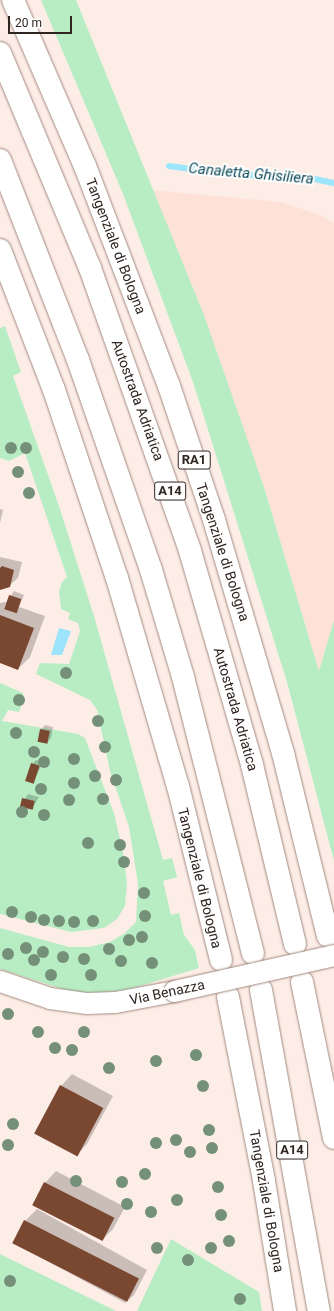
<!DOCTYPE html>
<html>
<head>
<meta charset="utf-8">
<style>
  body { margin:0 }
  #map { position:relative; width:334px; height:1311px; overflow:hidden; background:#fdede7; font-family:Roboto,sans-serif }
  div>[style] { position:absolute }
  .built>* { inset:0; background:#fee2d7 }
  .green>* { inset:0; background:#b8edc4 }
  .water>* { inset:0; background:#9de5fc }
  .shadow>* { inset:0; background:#0003 }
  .stream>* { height:6px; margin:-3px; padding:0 3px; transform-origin:3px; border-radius:3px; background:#9de5fc }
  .building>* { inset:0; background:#7a4731; transform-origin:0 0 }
  .roads { filter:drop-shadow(0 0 1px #a1897f) drop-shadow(0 0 1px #a1897f) }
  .minor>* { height:21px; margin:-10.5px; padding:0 10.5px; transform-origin:10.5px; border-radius:10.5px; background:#fff }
  .highway>* { height:22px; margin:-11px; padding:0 11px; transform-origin:11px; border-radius:11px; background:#fff }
  .bridges { filter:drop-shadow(0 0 1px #a1897f) drop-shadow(0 0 1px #a1897f) }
  .minor-bridge>* { height:21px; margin:-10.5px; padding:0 10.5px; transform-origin:10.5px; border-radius:10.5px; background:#fff }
  .trees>* { width:12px; height:12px; margin:-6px; border-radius:50%; background:#759079 }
  span { translate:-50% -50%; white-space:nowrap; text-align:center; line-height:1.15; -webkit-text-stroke:4px #fefefe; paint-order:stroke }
  .shield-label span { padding:1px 3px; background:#fefefe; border:1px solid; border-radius:3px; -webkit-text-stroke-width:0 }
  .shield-label { font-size:13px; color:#2e2420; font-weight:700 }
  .street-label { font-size:14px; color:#2e2420 }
  .water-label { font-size:15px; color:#0e4c5c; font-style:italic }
  .scale { position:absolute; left:8px; top:16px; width:64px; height:18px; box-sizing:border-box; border:2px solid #2e2420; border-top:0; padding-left:5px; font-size:12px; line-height:14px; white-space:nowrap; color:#2e2420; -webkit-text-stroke:3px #fefefe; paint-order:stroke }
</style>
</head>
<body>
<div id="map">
  <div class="built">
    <div style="clip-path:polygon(151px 190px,281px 202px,320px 215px,334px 223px,334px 620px,319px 672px,264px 487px)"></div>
  </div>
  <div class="green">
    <div style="clip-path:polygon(41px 0,76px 0,204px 315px,264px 487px,319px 671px,334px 620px,334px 861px,287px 682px,193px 382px,123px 194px)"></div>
    <div style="clip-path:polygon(5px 326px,21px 372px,13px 376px,59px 506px,94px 616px,163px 860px,172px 858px,177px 877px,163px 881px,171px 915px,179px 913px,184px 935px,195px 950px,199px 968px,127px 990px,96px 993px,68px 991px,0 969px,0 928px,69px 947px,89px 947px,110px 942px,125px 933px,136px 922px,138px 884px,129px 827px,110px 771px,97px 710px,90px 700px,36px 674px,40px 663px,69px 664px,80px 631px,78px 623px,68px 619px,70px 613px,61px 609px,59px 592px,62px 582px,67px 577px,25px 453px,9px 461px,0 458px,0 328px)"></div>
    <div style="clip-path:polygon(0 683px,23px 693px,24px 698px,19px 712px,8px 710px,2px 721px,78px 734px,85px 738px,114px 813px,123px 852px,127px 884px,125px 906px,117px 919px,104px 928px,71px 932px,0 914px)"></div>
    <div style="clip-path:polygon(171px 1239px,259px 1292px,262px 1311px,137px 1311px)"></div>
    <div style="clip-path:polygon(0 1254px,116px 1311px,0 1311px)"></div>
  </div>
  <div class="water">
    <div style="clip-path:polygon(59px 628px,71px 631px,62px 655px,51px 655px)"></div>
  </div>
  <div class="shadow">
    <div style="clip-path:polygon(0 509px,3px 510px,0 523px)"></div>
    <div style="clip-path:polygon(0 557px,22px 562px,18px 578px,9px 586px,0 589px)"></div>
    <div style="clip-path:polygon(14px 591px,24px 595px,19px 607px,45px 616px,30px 657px,18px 669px,0 662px,0 603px,6px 602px)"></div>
    <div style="clip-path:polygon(45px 725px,53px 727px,51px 738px,47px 743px,41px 730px)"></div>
    <div style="clip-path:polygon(36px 760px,43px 762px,33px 783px,32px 764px)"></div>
    <div style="clip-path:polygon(28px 794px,39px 797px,32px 809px,21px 806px)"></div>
    <div style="clip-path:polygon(72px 1074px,113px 1096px,87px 1144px,76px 1156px,61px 1086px)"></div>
    <div style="clip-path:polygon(56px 1171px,125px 1207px,113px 1229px,102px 1240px,45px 1183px)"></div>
    <div style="clip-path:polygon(37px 1209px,147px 1270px,134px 1295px,125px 1303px,14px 1243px,25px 1221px)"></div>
  </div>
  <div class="stream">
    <div style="left:169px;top:166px;width:60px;rotate:7.7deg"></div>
    <div style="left:228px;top:174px;width:82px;rotate:2.8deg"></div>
    <div style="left:310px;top:178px;width:25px;rotate:12deg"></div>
  </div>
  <div class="building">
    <div style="clip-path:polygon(2px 566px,14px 570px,10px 587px,0 590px,0 568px)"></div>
    <div style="left:9px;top:595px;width:13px;height:15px;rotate:18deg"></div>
    <div style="clip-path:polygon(0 615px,34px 628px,18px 670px,0 663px)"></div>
    <div style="left:40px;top:729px;width:10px;height:13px;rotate:11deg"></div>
    <div style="left:31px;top:763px;width:9px;height:19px;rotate:18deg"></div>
    <div style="left:22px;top:798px;width:13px;height:9px;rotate:13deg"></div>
    <div style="left:60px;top:1085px;width:49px;height:55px;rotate:28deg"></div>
    <div style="left:44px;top:1182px;width:79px;height:26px;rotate:27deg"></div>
    <div style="left:24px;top:1220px;width:129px;height:26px;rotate:27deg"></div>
  </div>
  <div class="roads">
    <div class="minor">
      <div style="left:0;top:981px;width:53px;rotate:18.8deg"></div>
      <div style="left:50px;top:998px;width:37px;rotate:8deg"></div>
      <div style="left:87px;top:1003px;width:28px;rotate:-2deg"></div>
      <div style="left:115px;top:1002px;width:60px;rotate:-10.6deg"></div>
    </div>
    <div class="highway">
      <div style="left:13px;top:0;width:181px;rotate:66.6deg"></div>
      <div style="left:85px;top:166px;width:235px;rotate:69.1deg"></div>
      <div style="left:169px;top:386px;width:141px;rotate:71.4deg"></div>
      <div style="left:214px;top:520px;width:243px;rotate:73.5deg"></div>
      <div style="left:283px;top:753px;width:188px;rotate:76.2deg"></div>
      <div style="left:0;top:53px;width:233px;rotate:67.3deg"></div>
      <div style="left:90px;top:268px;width:300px;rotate:70.5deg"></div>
      <div style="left:190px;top:551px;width:223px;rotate:73.8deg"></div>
      <div style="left:252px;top:765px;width:184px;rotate:76.5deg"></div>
      <div style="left:0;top:160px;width:215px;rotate:68.7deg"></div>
      <div style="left:78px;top:360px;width:222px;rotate:70.8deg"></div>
      <div style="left:151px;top:570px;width:112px;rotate:73.3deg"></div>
      <div style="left:183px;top:677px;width:285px;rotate:75.8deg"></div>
      <div style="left:0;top:250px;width:150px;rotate:68.9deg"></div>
      <div style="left:54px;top:390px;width:198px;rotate:71.5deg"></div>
      <div style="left:117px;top:578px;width:217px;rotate:73.7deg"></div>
      <div style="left:178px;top:786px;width:179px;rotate:76.1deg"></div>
      <div style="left:302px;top:982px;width:159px;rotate:78.4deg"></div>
      <div style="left:261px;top:990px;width:326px;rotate:79.8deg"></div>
      <div style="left:228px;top:997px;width:187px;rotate:78.9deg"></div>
      <div style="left:264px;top:1181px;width:132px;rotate:80.8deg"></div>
    </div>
  </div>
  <div class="bridges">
    <div class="minor-bridge">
      <div style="left:174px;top:991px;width:164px;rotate:-12.7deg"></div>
    </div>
  </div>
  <div class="trees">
    <div style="left:11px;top:448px"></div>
    <div style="left:26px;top:448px"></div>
    <div style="left:18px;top:472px"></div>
    <div style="left:29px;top:493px"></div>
    <div style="left:66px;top:673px"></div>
    <div style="left:19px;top:700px"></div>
    <div style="left:98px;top:721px"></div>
    <div style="left:16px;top:733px"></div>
    <div style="left:105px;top:747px"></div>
    <div style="left:34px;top:752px"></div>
    <div style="left:74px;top:759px"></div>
    <div style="left:44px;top:762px"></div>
    <div style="left:95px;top:776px"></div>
    <div style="left:116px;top:780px"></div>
    <div style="left:74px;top:783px"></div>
    <div style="left:41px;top:789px"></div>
    <div style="left:103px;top:799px"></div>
    <div style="left:69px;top:800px"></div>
    <div style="left:22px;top:812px"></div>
    <div style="left:44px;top:815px"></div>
    <div style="left:88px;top:843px"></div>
    <div style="left:120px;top:845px"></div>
    <div style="left:124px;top:862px"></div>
    <div style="left:144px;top:893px"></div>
    <div style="left:12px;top:912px"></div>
    <div style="left:145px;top:916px"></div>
    <div style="left:31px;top:917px"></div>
    <div style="left:44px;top:920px"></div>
    <div style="left:59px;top:921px"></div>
    <div style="left:93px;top:921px"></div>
    <div style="left:74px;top:922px"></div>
    <div style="left:142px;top:937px"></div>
    <div style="left:129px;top:940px"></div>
    <div style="left:26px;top:948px"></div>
    <div style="left:109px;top:949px"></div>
    <div style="left:43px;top:952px"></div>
    <div style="left:8px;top:954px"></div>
    <div style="left:63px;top:957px"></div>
    <div style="left:84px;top:959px"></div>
    <div style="left:34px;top:960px"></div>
    <div style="left:121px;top:961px"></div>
    <div style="left:152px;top:963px"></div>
    <div style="left:51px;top:975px"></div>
    <div style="left:91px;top:975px"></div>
    <div style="left:8px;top:1014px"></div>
    <div style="left:38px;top:1032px"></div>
    <div style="left:84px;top:1032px"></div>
    <div style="left:55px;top:1048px"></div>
    <div style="left:72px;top:1050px"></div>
    <div style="left:196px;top:1055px"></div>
    <div style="left:156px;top:1061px"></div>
    <div style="left:109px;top:1068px"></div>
    <div style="left:203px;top:1086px"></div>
    <div style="left:13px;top:1124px"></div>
    <div style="left:209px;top:1130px"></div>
    <div style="left:176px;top:1140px"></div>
    <div style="left:156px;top:1143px"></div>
    <div style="left:8px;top:1145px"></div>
    <div style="left:212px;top:1148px"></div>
    <div style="left:190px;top:1152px"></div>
    <div style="left:145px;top:1174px"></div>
    <div style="left:76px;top:1181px"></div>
    <div style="left:122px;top:1182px"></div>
    <div style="left:218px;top:1187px"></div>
    <div style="left:177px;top:1200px"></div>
    <div style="left:127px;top:1204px"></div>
    <div style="left:151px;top:1212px"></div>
    <div style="left:221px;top:1215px"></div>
    <div style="left:229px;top:1241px"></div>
    <div style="left:157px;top:1248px"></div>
    <div style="left:211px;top:1248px"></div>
    <div style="left:188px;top:1260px"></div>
    <div style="left:10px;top:1281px"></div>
    <div style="left:240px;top:1299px"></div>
  </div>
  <div class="shield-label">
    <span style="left:194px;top:460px">RA1</span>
    <span style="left:170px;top:491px">A14</span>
    <span style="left:292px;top:1150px">A14</span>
  </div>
  <div class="street-label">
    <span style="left:116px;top:246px;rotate:69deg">Tangenziale di Bologna</span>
    <span style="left:138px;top:400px;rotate:70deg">Autostrada Adriatica</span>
    <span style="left:223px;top:552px;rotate:72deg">Tangenziale di Bologna</span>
    <span style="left:236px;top:709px;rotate:74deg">Autostrada Adriatica</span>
    <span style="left:200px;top:878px;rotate:76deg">Tangenziale di Bologna</span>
    <span style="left:167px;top:992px;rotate:-12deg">Via Benazza</span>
    <span style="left:267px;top:1201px;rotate:80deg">Tangenziale di Bologna</span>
  </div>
  <div class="water-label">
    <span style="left:251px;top:174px;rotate:5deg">Canaletta Ghisiliera</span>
  </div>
  <div class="scale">20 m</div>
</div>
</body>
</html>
